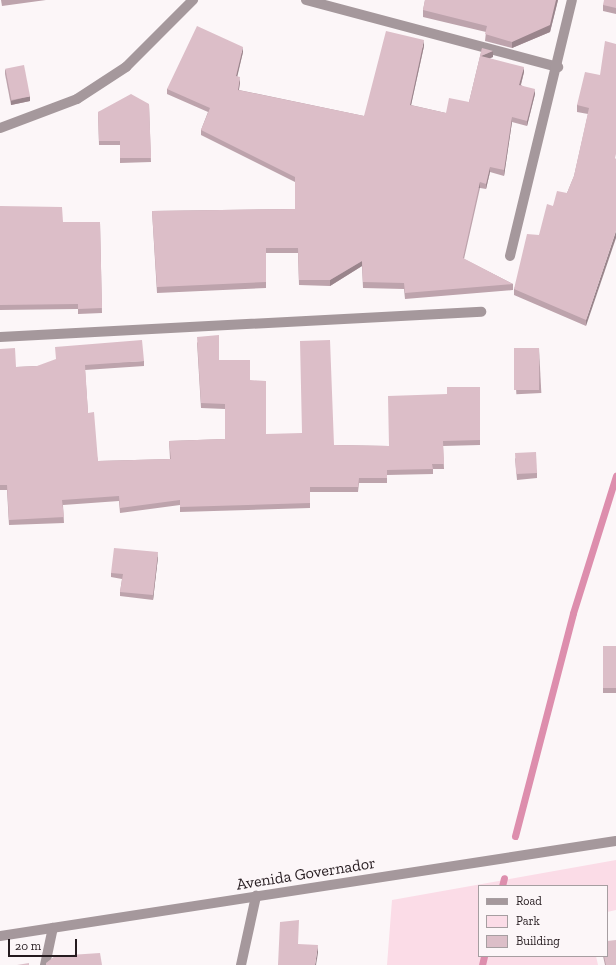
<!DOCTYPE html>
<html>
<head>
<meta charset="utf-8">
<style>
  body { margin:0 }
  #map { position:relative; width:616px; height:965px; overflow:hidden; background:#fcf6f8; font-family:"Zilla Slab",serif }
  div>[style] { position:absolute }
  .green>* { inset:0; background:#fbdce7 }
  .stream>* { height:7px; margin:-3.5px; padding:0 3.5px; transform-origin:3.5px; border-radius:3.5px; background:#dd8ead }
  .minor>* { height:10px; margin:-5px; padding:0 5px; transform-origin:5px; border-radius:5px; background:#a5989c }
  .wall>* { inset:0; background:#bda3ac; transform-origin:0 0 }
  .shaded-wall>* { inset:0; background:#9a858c; transform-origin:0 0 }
  .building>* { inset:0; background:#dcbec8; transform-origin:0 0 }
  span { translate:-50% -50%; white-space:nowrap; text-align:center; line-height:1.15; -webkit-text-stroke:4px #fcf6f8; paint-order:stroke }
  .street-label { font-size:16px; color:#251b1f }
  .legend { position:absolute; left:478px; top:885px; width:130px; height:72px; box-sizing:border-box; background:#fcf6f8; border:1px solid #a69ea1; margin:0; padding:5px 7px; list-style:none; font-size:12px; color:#251b1f }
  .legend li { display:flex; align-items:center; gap:8px; height:20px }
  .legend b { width:20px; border:1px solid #a69ea1 }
  .scale { position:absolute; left:8px; top:939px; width:69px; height:18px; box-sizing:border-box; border:2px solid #251b1f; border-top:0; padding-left:5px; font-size:12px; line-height:14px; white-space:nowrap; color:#251b1f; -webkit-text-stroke:3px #fcf6f8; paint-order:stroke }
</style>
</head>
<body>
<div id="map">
  <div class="green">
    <div style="clip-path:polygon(616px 860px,616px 910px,607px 912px,607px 886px,479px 886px,479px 956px,596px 956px,598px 965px,387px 965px,392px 900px)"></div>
  </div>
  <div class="stream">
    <div style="left:515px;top:836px;width:230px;rotate:-75.4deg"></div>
    <div style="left:573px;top:613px;width:144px;rotate:-72.6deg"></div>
    <div style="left:502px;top:886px;width:8px;rotate:-76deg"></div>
    <div style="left:482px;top:965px;width:9px;rotate:-77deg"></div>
  </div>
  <div class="minor">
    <div style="left:306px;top:0;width:261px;rotate:14.9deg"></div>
    <div style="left:0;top:128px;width:82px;rotate:-20.6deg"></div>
    <div style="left:77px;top:99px;width:59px;rotate:-33.1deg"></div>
    <div style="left:126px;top:67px;width:95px;rotate:-45deg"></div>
    <div style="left:510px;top:256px;width:263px;rotate:-76.4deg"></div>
    <div style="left:0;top:337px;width:482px;rotate:-3deg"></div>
    <div style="left:0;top:936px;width:623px;rotate:-8.77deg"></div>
    <div style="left:45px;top:965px;width:38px;rotate:-78deg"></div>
    <div style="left:241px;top:965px;width:71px;rotate:-77.7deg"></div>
  </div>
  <div class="wall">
    <div style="clip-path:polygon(1px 0,46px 0,2px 6px)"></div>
    <div style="clip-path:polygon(425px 0,558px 0,550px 32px,512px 48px,485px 41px,486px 32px,423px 17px,423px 10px)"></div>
    <div style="clip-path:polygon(616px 0,616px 14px,603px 11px,603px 5px)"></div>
    <div style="clip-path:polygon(424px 46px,411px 105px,446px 113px,469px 102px,482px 48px,493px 57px,489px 58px,524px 72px,521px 85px,535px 94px,527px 126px,512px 122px,504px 176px,490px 172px,486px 189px,480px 188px,464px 259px,513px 284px,513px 290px,405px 299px,404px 289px,363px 288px,362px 266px,330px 286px,299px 285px,298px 253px,266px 253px,266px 288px,157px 293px,152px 211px,295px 209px,295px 182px,201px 135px,201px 130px,208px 112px,167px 94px,167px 89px,243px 52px,237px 76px,240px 82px,239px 90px,364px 116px)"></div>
    <div style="clip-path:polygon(5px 69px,30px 101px,11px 105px,5px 74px)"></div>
    <div style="clip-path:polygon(600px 75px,586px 326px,514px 295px,514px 289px,553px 206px,567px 193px,574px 176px,588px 114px,577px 112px,577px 105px)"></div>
    <div style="clip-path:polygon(149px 104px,151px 162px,120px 163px,120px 145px,99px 145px,98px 112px)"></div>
    <div style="clip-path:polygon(0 206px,63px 222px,100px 222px,102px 313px,78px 314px,78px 309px,0 310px)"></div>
    <div style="clip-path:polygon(197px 342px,219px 360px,250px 380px,266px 434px,334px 445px,389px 446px,447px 394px,480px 387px,480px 445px,443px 446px,444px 469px,433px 469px,433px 474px,387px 475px,387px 483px,359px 483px,358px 492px,310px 492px,310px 508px,180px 512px,180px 505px,120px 513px,119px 501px,63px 505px,64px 523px,9px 525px,7px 490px,0 490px,0 349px,16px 367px,144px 361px,144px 366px,85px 370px,88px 413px,98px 461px,170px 459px,169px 441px,225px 439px,225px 409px,201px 408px)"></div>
    <div style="left:539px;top:348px;width:45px;height:25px;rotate:87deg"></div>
    <div style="clip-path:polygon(515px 458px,537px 473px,537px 478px,517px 480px)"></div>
    <div style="clip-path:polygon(158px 557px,153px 600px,120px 596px,120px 592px,122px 579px,111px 577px,111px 573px)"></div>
    <div style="left:616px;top:646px;width:47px;height:13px;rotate:90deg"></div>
    <div style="clip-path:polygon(603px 956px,607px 956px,616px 965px,605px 965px)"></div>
  </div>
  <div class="shaded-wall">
    <div style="clip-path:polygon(556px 0,558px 0,550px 32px,512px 48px,512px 42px)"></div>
    <div style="clip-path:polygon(424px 40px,424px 46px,410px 110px,410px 105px)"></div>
    <div style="clip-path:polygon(243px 47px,243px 52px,236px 82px,236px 76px)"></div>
    <div style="clip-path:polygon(493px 51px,493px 57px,481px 62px,481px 56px)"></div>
    <div style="clip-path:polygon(524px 67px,524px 72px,519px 91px,519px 85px)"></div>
    <div style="clip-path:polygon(240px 77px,240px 82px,238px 95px,238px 90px)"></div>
    <div style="clip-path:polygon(535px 89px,535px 94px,527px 126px,527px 121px)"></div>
    <div style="clip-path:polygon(30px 96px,30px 101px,11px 105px,11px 101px)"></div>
    <div style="clip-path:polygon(512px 117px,512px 122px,504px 176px,504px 170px)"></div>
    <div style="clip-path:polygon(490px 167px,490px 172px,486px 189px,486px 184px)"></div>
    <div style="left:480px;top:182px;width:6px;height:78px;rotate:90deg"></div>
    <div style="clip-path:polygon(616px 231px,616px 238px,586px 326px,586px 320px)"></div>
    <div style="clip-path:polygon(362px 261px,362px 266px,330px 286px,330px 280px)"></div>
    <div style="clip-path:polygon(158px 552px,158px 557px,153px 600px,153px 595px)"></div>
    <div style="clip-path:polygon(318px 945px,318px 953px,316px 965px,315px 965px)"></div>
  </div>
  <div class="building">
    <div style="clip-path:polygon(425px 0,556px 0,550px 25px,512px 42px,485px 34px,487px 26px,423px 10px)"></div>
    <div style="clip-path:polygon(604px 0,616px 0,616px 8px,603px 5px)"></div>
    <div style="clip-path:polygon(197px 26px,243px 47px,236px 76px,240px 77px,238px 90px,364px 116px,386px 31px,424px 40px,410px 105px,446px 113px,449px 98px,469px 102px,482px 48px,493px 51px,481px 56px,524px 67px,519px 85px,535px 89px,527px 121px,512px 117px,504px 170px,490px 167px,486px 184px,480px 182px,463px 258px,513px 284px,405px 293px,404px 283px,363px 282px,362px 261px,330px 280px,299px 280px,298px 248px,266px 248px,266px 282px,157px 287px,152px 211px,295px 209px,295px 177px,201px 130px,210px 108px,167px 89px)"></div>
    <div style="clip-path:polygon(605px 41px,616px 44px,616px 154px,615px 158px,616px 159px,616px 231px,586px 320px,514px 289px,527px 234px,539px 235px,547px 204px,553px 206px,557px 191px,567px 193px,574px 176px,589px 108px,577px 105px,585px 72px,600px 75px)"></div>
    <div style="left:24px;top:65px;width:32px;height:19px;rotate:79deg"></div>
    <div style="clip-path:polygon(131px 94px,149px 104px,151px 158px,120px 158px,120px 141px,99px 141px,98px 112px)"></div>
    <div style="clip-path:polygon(0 206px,62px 207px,63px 222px,100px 222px,102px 308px,78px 309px,78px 304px,0 305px)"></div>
    <div style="clip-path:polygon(219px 335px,219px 360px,250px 360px,250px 380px,266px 381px,266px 434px,302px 433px,300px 341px,330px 340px,334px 445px,389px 446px,388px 396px,447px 394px,447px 387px,480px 387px,480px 440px,443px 441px,444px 464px,432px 464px,433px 469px,387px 470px,387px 478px,359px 478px,358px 487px,310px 487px,310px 503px,180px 507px,180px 500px,120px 508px,119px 496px,62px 500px,64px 517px,9px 520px,7px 485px,0 485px,0 349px,15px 348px,16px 367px,37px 366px,56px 359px,55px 347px,142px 340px,144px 361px,85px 365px,88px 413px,94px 412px,98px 461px,171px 459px,169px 441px,225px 439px,225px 404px,201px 403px,197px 337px)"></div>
    <div style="left:514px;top:348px;width:25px;height:42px"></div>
    <div style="left:536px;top:452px;width:21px;height:21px;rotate:87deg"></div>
    <div style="clip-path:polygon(114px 548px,158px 552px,153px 595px,120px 592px,123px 574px,111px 573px)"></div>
    <div style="left:616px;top:646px;width:42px;height:13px;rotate:90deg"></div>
    <div style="clip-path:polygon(299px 920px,298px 944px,318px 945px,315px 965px,278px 965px,280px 922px)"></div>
    <div style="clip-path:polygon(616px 940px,616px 965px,606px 965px,604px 956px,607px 956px,607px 941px)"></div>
    <div style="clip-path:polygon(100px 953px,102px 965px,46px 965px,46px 963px,55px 956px)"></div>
    <div style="clip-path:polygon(29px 963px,29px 965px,17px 965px)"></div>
  </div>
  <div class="street-label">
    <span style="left:306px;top:874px;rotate:-9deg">Avenida Governador</span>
  </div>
  <ul class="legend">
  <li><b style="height:5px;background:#a5989c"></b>Road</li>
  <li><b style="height:11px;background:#fbdce7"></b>Park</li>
  <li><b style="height:11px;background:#dcbec8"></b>Building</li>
  </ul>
  <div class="scale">20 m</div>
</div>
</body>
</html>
